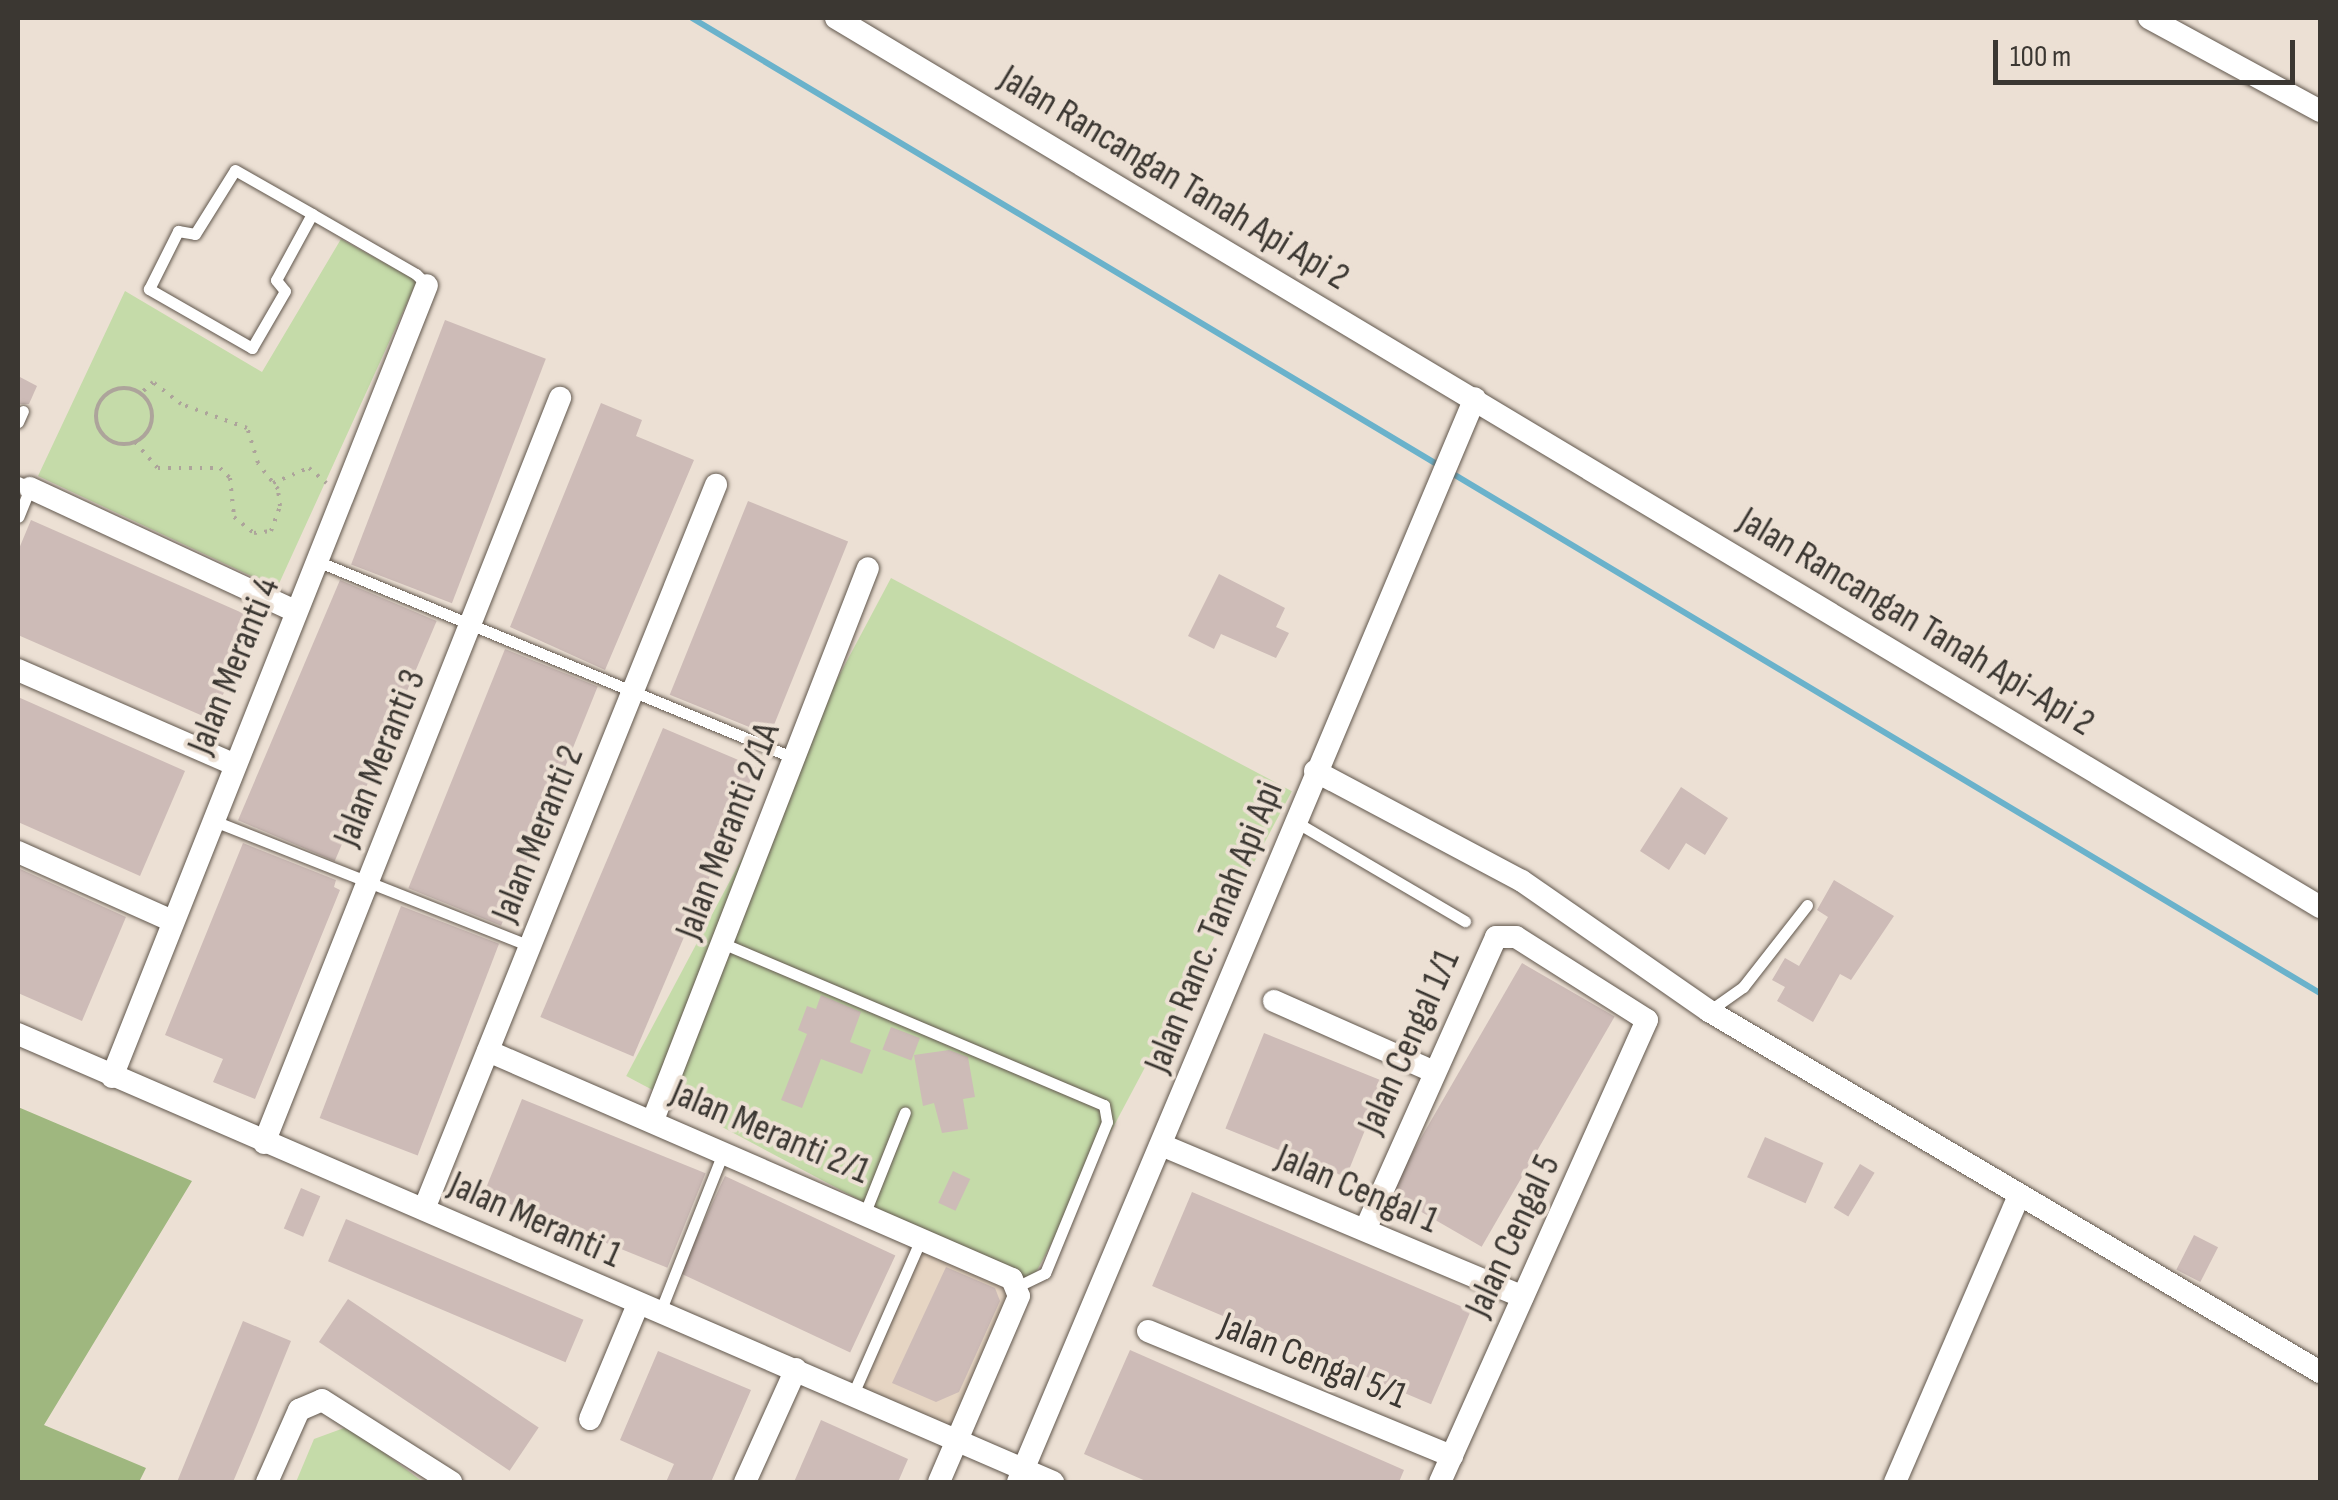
<!DOCTYPE html>
<html>
<head>
<meta charset="utf-8">
<style>
  body { margin:0 }
  #map { position:relative; width:2338px; height:1500px; overflow:hidden; background:#ece0d4; font-family:"Sofia Sans Condensed",sans-serif }
  div>[style] { position:absolute }
  .built>* { inset:0; background:#e6d5c3; transform-origin:0 0 }
  .green>* { inset:0; background:#c5dba9; transform-origin:0 0 }
  .forest>* { inset:0; background:#9fb77f }
  .stream>* { height:6px; margin:-3px; padding:0 3px; transform-origin:3px; border-radius:3px; background:#6ab2cb }
  .building>* { inset:0; background:#cdbbb7; transform-origin:0 0 }
  .path>* { height:4px; margin-top:-2px; transform-origin:0; background:repeating-linear-gradient(90deg,#ada49b 0 2.5px,transparent 0 10.5px) }
  .path>.ring { margin:-2px; padding:0; box-sizing:content-box; background:none; border:4px solid #ada49b; border-radius:50% }
  .roads { filter:drop-shadow(0 0 2px #61574d) drop-shadow(0 0 2px #61574d) }
  .lane>* { height:11px; margin:-5.5px; padding:0 5.5px; transform-origin:5.5px; border-radius:5.5px; background:#fff }
  .street>* { height:22px; margin:-11px; padding:0 11px; transform-origin:11px; border-radius:11px; background:#fff }
  span { translate:-50% -50%; white-space:nowrap; text-align:center; line-height:1.15; -webkit-text-stroke:8px #ece0d4; paint-order:stroke }
  .street-label { font-size:38px; color:#3b3732 }
  .frame { position:absolute; inset:0; border:20px solid #3b3732; pointer-events:none }
  .scale { position:absolute; left:1993px; top:40px; width:302px; height:45px; box-sizing:border-box; border:5px solid #3b3732; border-top:0; padding-left:12px; font-size:30px; line-height:35px; white-space:nowrap; color:#3b3732; -webkit-text-stroke:8px #ece0d4; paint-order:stroke }
</style>
</head>
<body>
<div id="map">
  <div class="built">
    <div style="left:923px;top:1247px;width:98px;height:153px;rotate:23deg"></div>
  </div>
  <div class="green">
    <div style="clip-path:polygon(341px 239px,417px 281px,277px 588px,38px 476px,125px 291px,262px 372px)"></div>
    <div style="left:891px;top:578px;width:454px;height:564px;rotate:28deg"></div>
    <div style="clip-path:polygon(344px 1428px,363px 1437px,423px 1482px,296px 1482px,314px 1439px)"></div>
  </div>
  <div class="forest">
    <div style="clip-path:polygon(18px 1107px,192px 1181px,44px 1425px,146px 1468px,139px 1482px,18px 1482px)"></div>
  </div>
  <div class="stream">
    <div style="left:692px;top:18px;width:1898px;rotate:30.92deg"></div>
  </div>
  <div class="building">
    <div style="left:445px;top:320px;width:108px;height:262px;rotate:21deg"></div>
    <div style="clip-path:polygon(18px 376px,37px 386px,29px 404px,18px 404px)"></div>
    <div style="clip-path:polygon(601px 403px,642px 420px,636px 436px,694px 460px,605px 670px,510px 627px)"></div>
    <div style="left:748px;top:501px;width:108px;height:209px;rotate:22deg"></div>
    <div style="clip-path:polygon(31px 520px,256px 619px,212px 720px,18px 635px,18px 551px)"></div>
    <div style="clip-path:polygon(1219px 574px,1285px 608px,1276px 627px,1289px 633px,1276px 658px,1221px 634px,1214px 649px,1188px 636px)"></div>
    <div style="left:340px;top:580px;width:105px;height:261px;rotate:23deg"></div>
    <div style="left:505px;top:649px;width:100px;height:258px;rotate:22deg"></div>
    <div style="clip-path:polygon(18px 697px,185px 771px,140px 876px,18px 822px)"></div>
    <div style="left:663px;top:728px;width:101px;height:314px;rotate:23deg"></div>
    <div style="clip-path:polygon(1681px 787px,1728px 818px,1705px 855px,1686px 843px,1669px 870px,1640px 851px)"></div>
    <div style="clip-path:polygon(243px 843px,336px 880px,334px 887px,340px 890px,255px 1099px,213px 1082px,223px 1059px,165px 1035px)"></div>
    <div style="clip-path:polygon(18px 868px,126px 917px,82px 1021px,18px 993px)"></div>
    <div style="clip-path:polygon(1834px 880px,1894px 916px,1851px 980px,1840px 974px,1813px 1022px,1777px 1001px,1785px 987px,1772px 980px,1785px 958px,1799px 966px,1828px 917px,1817px 910px)"></div>
    <div style="left:401px;top:906px;width:105px;height:227px;rotate:21deg"></div>
    <div style="left:1522px;top:963px;width:107px;height:266px;rotate:30deg"></div>
    <div style="clip-path:polygon(821px 995px,861px 1012px,850px 1042px,871px 1050px,862px 1074px,821px 1059px,802px 1108px,781px 1100px,807px 1034px,798px 1030px,807px 1006px,816px 1009px)"></div>
    <div style="left:891px;top:1027px;width:31px;height:24px;rotate:21deg"></div>
    <div style="left:1264px;top:1033px;width:130px;height:103px;rotate:22deg"></div>
    <div style="clip-path:polygon(949px 1050px,968px 1057px,975px 1097px,963px 1099px,968px 1129px,942px 1133px,934px 1103px,923px 1106px,914px 1055px)"></div>
    <div style="left:522px;top:1099px;width:198px;height:102px;rotate:22deg"></div>
    <div style="left:1765px;top:1137px;width:64px;height:44px;rotate:24deg"></div>
    <div style="left:1860px;top:1164px;width:17px;height:51px;rotate:31deg"></div>
    <div style="left:953px;top:1171px;width:19px;height:35px;rotate:25deg"></div>
    <div style="left:725px;top:1176px;width:188px;height:107px;rotate:25deg"></div>
    <div style="left:301px;top:1188px;width:21px;height:44px;rotate:23deg"></div>
    <div style="left:1192px;top:1192px;width:303px;height:102px;rotate:23deg"></div>
    <div style="left:346px;top:1219px;width:258px;height:46px;rotate:23deg"></div>
    <div style="left:2194px;top:1235px;width:27px;height:39px;rotate:27deg"></div>
    <div style="clip-path:polygon(946px 1267px,995px 1288px,1000px 1301px,959px 1392px,936px 1402px,892px 1383px)"></div>
    <div style="left:348px;top:1299px;width:230px;height:52px;rotate:34deg"></div>
    <div style="clip-path:polygon(243px 1321px,291px 1341px,257px 1425px,233px 1482px,177px 1482px)"></div>
    <div style="clip-path:polygon(1130px 1350px,1404px 1470px,1399px 1482px,1148px 1482px,1084px 1454px)"></div>
    <div style="clip-path:polygon(658px 1351px,751px 1390px,711px 1482px,666px 1482px,674px 1464px,620px 1440px)"></div>
    <div style="clip-path:polygon(821px 1420px,908px 1459px,898px 1482px,794px 1482px)"></div>
  </div>
  <div class="path">
    <div class="ring" style="left:96px;top:388px;width:52px;height:52px"></div>
    <div style="left:135px;top:442px;width:35px;rotate:49deg"></div>
    <div style="left:158px;top:468px;width:62px"></div>
    <div style="left:220px;top:468px;width:14px;rotate:45deg"></div>
    <div style="left:230px;top:478px;width:39px;rotate:84deg"></div>
    <div style="left:234px;top:517px;width:26px;rotate:39deg"></div>
    <div style="left:254px;top:533px;width:17px;rotate:-7deg"></div>
    <div style="left:271px;top:531px;width:27px;rotate:-70deg"></div>
    <div style="left:280px;top:506px;width:17px;rotate:-97deg"></div>
    <div style="left:278px;top:489px;width:33px;rotate:-128deg"></div>
    <div style="left:258px;top:463px;width:37px;rotate:-107deg"></div>
    <div style="left:247px;top:428px;width:70px;rotate:-160deg"></div>
    <div style="left:181px;top:404px;width:36px;rotate:-142deg"></div>
    <div style="left:153px;top:382px;width:16px;rotate:137deg"></div>
    <div style="left:273px;top:483px;width:39px;rotate:-23deg"></div>
    <div style="left:309px;top:468px;width:23px;rotate:41deg"></div>
  </div>
  <div class="roads">
    <div class="lane">
      <div style="left:312px;top:214px;width:75px;rotate:118.6deg"></div>
      <div style="left:276px;top:280px;width:14px;rotate:51deg"></div>
      <div style="left:285px;top:291px;width:66px;rotate:120.1deg"></div>
      <div style="left:252px;top:348px;width:119px;rotate:-150.2deg"></div>
      <div style="left:149px;top:289px;width:65px;rotate:-63.4deg"></div>
      <div style="left:178px;top:231px;width:17px;rotate:10deg"></div>
      <div style="left:195px;top:234px;width:75px;rotate:-58deg"></div>
      <div style="left:235px;top:170px;width:89px;rotate:29.7deg"></div>
      <div style="left:312px;top:214px;width:120px;rotate:30deg"></div>
      <div style="left:416px;top:274px;width:16px;rotate:45deg"></div>
      <div style="left:18px;top:422px;width:12px;rotate:-66deg"></div>
      <div style="left:18px;top:482px;width:13px;rotate:27deg"></div>
      <div style="left:30px;top:488px;width:31px;rotate:112deg"></div>
      <div style="left:317px;top:561px;width:516px;rotate:22.44deg"></div>
      <div style="left:214px;top:821px;width:340px;rotate:21.6deg"></div>
      <div style="left:1296px;top:822px;width:196px;rotate:30.4deg"></div>
      <div style="left:722px;top:943px;width:415px;rotate:23deg"></div>
      <div style="left:1104px;top:1105px;width:17px;rotate:80deg"></div>
      <div style="left:1107px;top:1122px;width:163px;rotate:112.3deg"></div>
      <div style="left:1045px;top:1273px;width:30px;rotate:154deg"></div>
      <div style="left:1709px;top:1011px;width:42px;rotate:-35.2deg"></div>
      <div style="left:1743px;top:987px;width:104px;rotate:-52deg"></div>
      <div style="left:866px;top:1210px;width:105px;rotate:-68.3deg"></div>
      <div style="left:660px;top:1312px;width:171px;rotate:-68.4deg"></div>
      <div style="left:853px;top:1394px;width:169px;rotate:-66.3deg"></div>
    </div>
    <div class="street">
      <div style="left:836px;top:18px;width:1730px;rotate:30.92deg"></div>
      <div style="left:2149px;top:18px;width:195px;rotate:28.5deg"></div>
      <div style="left:30px;top:488px;width:290px;rotate:24.9deg"></div>
      <div style="left:18px;top:670px;width:235px;rotate:23.6deg"></div>
      <div style="left:1315px;top:771px;width:234px;rotate:28deg"></div>
      <div style="left:1522px;top:881px;width:228px;rotate:34.8deg"></div>
      <div style="left:1709px;top:1011px;width:710px;rotate:30.58deg"></div>
      <div style="left:18px;top:852px;width:169px;rotate:24.1deg"></div>
      <div style="left:1274px;top:1001px;width:173px;rotate:23.9deg"></div>
      <div style="left:18px;top:1034px;width:1128px;rotate:23.41deg"></div>
      <div style="left:488px;top:1051px;width:571px;rotate:23.51deg"></div>
      <div style="left:1012px;top:1279px;width:18px;rotate:68deg"></div>
      <div style="left:1019px;top:1296px;width:202px;rotate:113.3deg"></div>
      <div style="left:112px;top:1077px;width:852px;rotate:-68.31deg"></div>
      <div style="left:653px;top:1120px;width:592px;rotate:-68.72deg"></div>
      <div style="left:264px;top:1143px;width:802px;rotate:-68.33deg"></div>
      <div style="left:1164px;top:1146px;width:389px;rotate:22.8deg"></div>
      <div style="left:424px;top:1209px;width:781px;rotate:-68.04deg"></div>
      <div style="left:1365px;top:1230px;width:321px;rotate:-65.9deg"></div>
      <div style="left:1496px;top:937px;width:20px"></div>
      <div style="left:1516px;top:937px;width:155px;rotate:32.4deg"></div>
      <div style="left:1647px;top:1020px;width:506px;rotate:114.13deg"></div>
      <div style="left:1148px;top:1331px;width:329px;rotate:22.4deg"></div>
      <div style="left:590px;top:1419px;width:125px;rotate:-67.3deg"></div>
      <div style="left:267px;top:1482px;width:79px;rotate:-66deg"></div>
      <div style="left:299px;top:1410px;width:25px;rotate:-23deg"></div>
      <div style="left:322px;top:1400px;width:153px;rotate:32.4deg"></div>
      <div style="left:745px;top:1482px;width:124px;rotate:-65.7deg"></div>
      <div style="left:1018px;top:1482px;width:1176px;rotate:-67.14deg"></div>
      <div style="left:1895px;top:1482px;width:309px;rotate:-66.6deg"></div>
    </div>
  </div>
  <div class="street-label">
    <span style="left:1174px;top:178px;rotate:31deg">Jalan Rancangan Tanah Api Api 2</span>
    <span style="left:1916px;top:622px;rotate:31deg">Jalan Rancangan Tanah Api-Api 2</span>
    <span style="left:234px;top:666px;rotate:-68deg">Jalan Meranti 4</span>
    <span style="left:380px;top:758px;rotate:-68deg">Jalan Meranti 3</span>
    <span style="left:728px;top:831px;rotate:-69deg">Jalan Meranti 2/1A</span>
    <span style="left:538px;top:834px;rotate:-68deg">Jalan Meranti 2</span>
    <span style="left:1214px;top:927px;rotate:-68deg">Jalan Ranc. Tanah Api Api</span>
    <span style="left:1409px;top:1042px;rotate:-66deg">Jalan Cengal 1/1</span>
    <span style="left:770px;top:1132px;rotate:23deg">Jalan Meranti 2/1</span>
    <span style="left:1357px;top:1189px;rotate:23deg">Jalan Cengal 1</span>
    <span style="left:535px;top:1220px;rotate:24deg">Jalan Meranti 1</span>
    <span style="left:1513px;top:1236px;rotate:-65deg">Jalan Cengal 5</span>
    <span style="left:1313px;top:1361px;rotate:22deg">Jalan Cengal 5/1</span>
  </div>
  <div class="frame"></div>
  <div class="scale">100 m</div>
</div>
</body>
</html>
